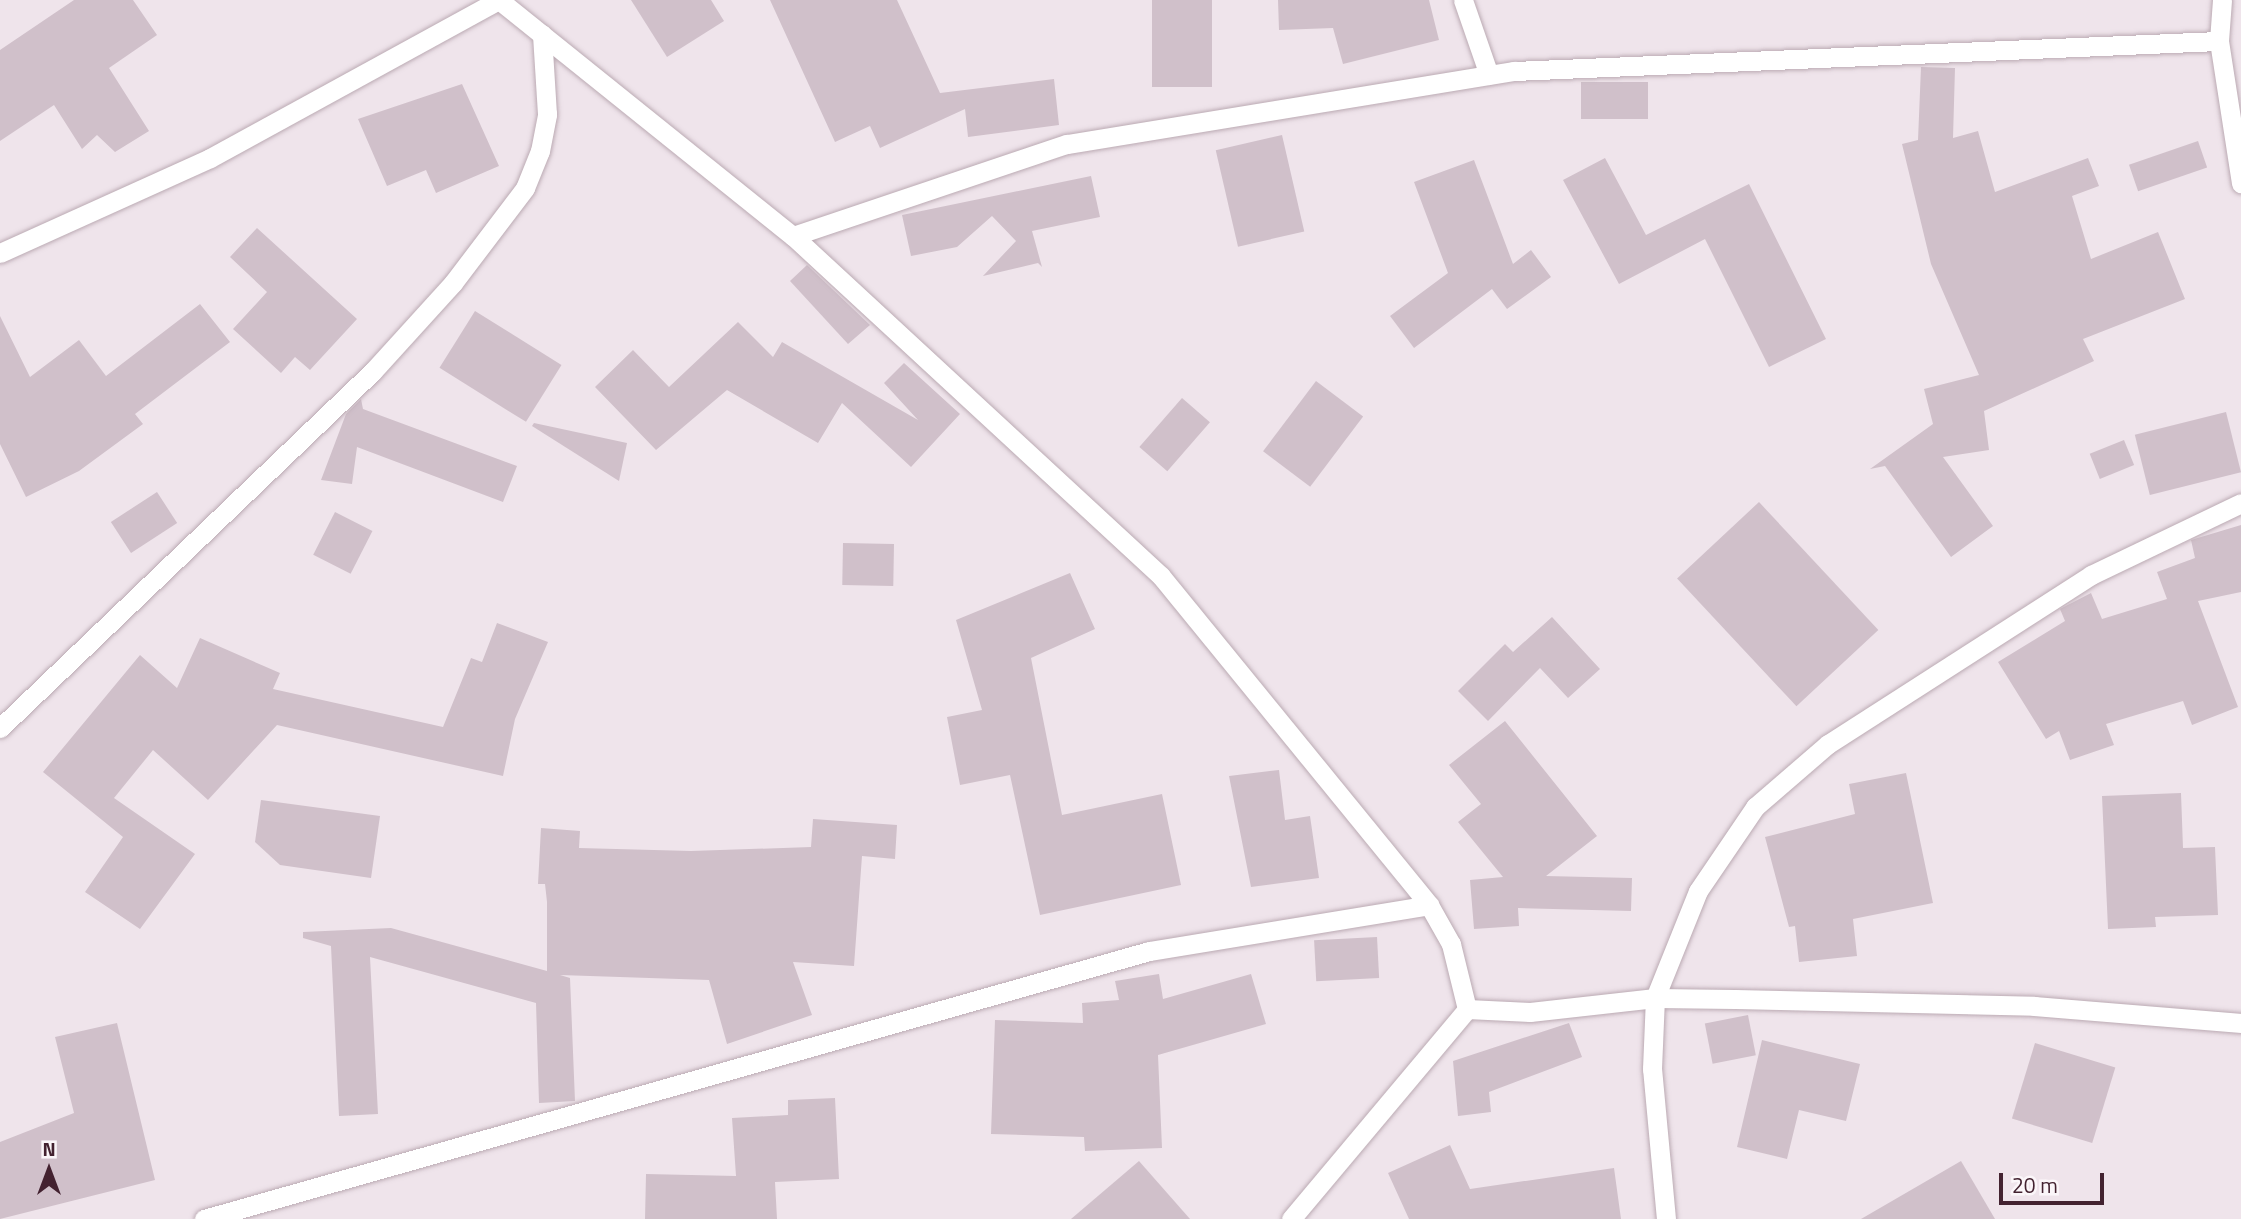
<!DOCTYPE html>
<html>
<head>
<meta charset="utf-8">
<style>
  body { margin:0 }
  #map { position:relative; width:2241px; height:1219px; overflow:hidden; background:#efe4eb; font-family:"Titillium Web",sans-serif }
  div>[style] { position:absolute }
  .building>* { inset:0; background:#d0c0ca; transform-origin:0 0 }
  .roads { filter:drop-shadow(0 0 2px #bbaab3) drop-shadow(0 0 2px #bbaab3) }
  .minor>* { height:19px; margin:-9.5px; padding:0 9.5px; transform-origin:9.5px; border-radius:9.5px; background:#fff }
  span { translate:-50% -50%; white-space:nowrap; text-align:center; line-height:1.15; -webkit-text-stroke:5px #fbf6f9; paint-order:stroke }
  .north { position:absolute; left:14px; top:1135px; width:70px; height:70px; -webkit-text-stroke:5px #fbf6f9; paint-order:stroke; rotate:0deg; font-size:19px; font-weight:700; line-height:28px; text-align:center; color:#432230 }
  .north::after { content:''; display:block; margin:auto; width:24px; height:32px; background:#432230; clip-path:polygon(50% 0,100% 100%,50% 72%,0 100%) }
  .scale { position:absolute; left:1999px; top:1173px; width:105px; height:32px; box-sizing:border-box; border:4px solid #432230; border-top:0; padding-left:9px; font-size:21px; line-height:24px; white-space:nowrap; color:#432230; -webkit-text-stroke:5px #fbf6f9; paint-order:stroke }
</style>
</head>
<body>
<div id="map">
  <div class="building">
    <div style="clip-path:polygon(74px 0,133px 0,157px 35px,109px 68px,149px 131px,115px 152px,97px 135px,82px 149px,54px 105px,0 141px,0 50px)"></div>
    <div style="clip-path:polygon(631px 0,711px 0,724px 21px,667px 57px)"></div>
    <div style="clip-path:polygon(770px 0,897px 0,940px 93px,1054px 79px,1059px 125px,968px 137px,965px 109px,880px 148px,870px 126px,835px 142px)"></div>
    <div style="left:1152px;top:0;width:60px;height:87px"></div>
    <div style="clip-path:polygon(1278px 0,1429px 0,1439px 40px,1343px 64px,1333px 28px,1279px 30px)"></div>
    <div style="clip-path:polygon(1921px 67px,1955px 68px,1953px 138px,1978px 131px,1995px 192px,2088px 158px,2099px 186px,2072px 196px,2091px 259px,2158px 232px,2185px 299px,2083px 339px,2094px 361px,1984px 411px,1989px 450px,1943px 457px,1993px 526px,1951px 557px,1885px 466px,1870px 469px,1933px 424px,1924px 389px,1979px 375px,1931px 264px,1902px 144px,1918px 140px)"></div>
    <div style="left:1648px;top:82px;width:37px;height:67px;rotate:90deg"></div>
    <div style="clip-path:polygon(462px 84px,499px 166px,436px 193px,426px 170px,387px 186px,358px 119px)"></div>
    <div style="left:1282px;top:135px;width:99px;height:68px;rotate:77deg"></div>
    <div style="left:2198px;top:141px;width:28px;height:73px;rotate:71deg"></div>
    <div style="clip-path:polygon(1605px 158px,1646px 235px,1749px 184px,1826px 339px,1769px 367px,1705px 239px,1619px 284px,1563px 180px)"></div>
    <div style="clip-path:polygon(1474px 160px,1513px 264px,1531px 250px,1551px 277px,1507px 309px,1492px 289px,1414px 348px,1390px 316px,1448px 273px,1414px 182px)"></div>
    <div style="clip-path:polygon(1091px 176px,1100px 217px,1032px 231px,1042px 267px,1038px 263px,983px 276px,1016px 241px,992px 216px,957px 247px,911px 256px,902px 215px)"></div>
    <div style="clip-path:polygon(257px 228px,357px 319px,310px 370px,295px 357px,281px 373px,233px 329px,267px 292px,230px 257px)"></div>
    <div style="clip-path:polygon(807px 265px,870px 325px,848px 344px,790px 281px)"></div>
    <div style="clip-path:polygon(200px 304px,230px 342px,135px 414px,143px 424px,79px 471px,26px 497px,0 444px,0 316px,30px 377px,79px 340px,106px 376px)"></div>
    <div style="left:475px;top:311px;width:102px;height:67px;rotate:32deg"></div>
    <div style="clip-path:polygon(738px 322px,773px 357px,782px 342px,918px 420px,884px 383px,904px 363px,960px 414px,911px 467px,842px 403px,818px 443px,727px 390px,656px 450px,595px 387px,633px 350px,669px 387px)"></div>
    <div style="left:1316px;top:381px;width:59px;height:88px;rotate:37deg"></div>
    <div style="left:1182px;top:398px;width:37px;height:65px;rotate:41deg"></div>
    <div style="clip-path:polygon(361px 399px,363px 409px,517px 466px,503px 502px,357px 447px,352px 484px,321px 480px,346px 414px)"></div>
    <div style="left:2226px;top:412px;width:62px;height:94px;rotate:76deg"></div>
    <div style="clip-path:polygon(534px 423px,627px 443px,619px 481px,532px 426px)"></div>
    <div style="left:2124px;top:440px;width:27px;height:37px;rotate:68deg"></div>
    <div style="left:157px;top:492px;width:37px;height:55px;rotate:57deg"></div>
    <div style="left:1759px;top:502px;width:175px;height:112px;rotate:47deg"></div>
    <div style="left:335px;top:512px;width:42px;height:48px;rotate:27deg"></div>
    <div style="clip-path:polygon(2241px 525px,2241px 592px,2198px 601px,2238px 707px,2192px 725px,2183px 701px,2106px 724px,2114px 745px,2070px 760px,2059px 731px,2046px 739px,1998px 662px,2065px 621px,2060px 609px,2091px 593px,2102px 619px,2167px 599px,2157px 572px,2195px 558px,2191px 540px)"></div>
    <div style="left:843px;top:543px;width:51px;height:42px;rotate:1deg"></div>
    <div style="clip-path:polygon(1070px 573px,1095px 629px,1031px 658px,1062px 815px,1162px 794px,1181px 885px,1040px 915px,1010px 775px,960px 785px,947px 717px,982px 710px,956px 620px)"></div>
    <div style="clip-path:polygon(1552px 617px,1600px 669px,1568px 698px,1540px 668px,1488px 721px,1458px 691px,1505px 644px,1513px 652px)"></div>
    <div style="clip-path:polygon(497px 623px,548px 642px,515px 719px,503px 776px,277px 725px,208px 800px,153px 750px,114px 798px,195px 854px,140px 929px,85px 892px,123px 837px,43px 772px,140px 655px,177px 688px,200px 638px,280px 673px,273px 689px,443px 727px,471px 658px,482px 662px)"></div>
    <div style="clip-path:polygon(1505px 721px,1597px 836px,1546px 876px,1632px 878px,1631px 911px,1518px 908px,1519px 926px,1474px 929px,1470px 880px,1503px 877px,1458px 822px,1481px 804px,1449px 765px)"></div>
    <div style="clip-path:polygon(1279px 770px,1285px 820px,1310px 816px,1319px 878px,1251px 887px,1229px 776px)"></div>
    <div style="clip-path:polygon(1906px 773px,1933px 903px,1853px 919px,1857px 956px,1799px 962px,1795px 926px,1789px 927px,1765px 837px,1855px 814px,1849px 784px)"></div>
    <div style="clip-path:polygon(2181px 793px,2183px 848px,2215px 847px,2218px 915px,2155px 917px,2156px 927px,2108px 929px,2102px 796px)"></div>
    <div style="clip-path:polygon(261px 800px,380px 816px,371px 878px,280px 865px,255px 842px)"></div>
    <div style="clip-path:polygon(813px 819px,897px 825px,895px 859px,862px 856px,854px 966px,793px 962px,812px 1015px,727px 1044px,709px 980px,560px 975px,570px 978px,575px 1101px,539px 1103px,536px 1003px,370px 957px,378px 1114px,339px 1116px,331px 946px,303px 938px,303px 932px,391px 928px,547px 971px,547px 902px,545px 884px,538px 884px,541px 828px,580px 831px,579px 848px,691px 851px,811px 847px)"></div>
    <div style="left:1377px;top:937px;width:41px;height:63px;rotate:87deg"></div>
    <div style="clip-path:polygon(1159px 974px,1163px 999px,1251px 974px,1266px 1024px,1158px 1055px,1162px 1148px,1085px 1151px,1084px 1137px,991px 1134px,995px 1020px,1083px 1023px,1082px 1003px,1119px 1000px,1115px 981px)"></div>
    <div style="left:1748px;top:1015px;width:41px;height:44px;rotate:79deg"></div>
    <div style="clip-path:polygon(117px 1023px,155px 1180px,0 1219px,0 1142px,74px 1113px,55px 1037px)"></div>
    <div style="clip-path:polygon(1569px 1023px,1582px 1057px,1489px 1092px,1491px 1112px,1458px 1116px,1453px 1061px)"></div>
    <div style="clip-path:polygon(1762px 1040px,1860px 1064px,1846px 1121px,1799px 1110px,1787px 1159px,1737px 1147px)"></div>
    <div style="left:2035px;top:1043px;width:84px;height:79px;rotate:17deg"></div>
    <div style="clip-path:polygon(835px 1098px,839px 1179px,775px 1182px,777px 1219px,645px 1219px,646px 1174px,736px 1176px,732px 1118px,788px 1115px,788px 1100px)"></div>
    <div style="clip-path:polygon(1450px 1145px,1470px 1189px,1614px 1168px,1621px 1219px,1409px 1219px,1388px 1173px)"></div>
    <div style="clip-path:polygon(1139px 1161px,1190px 1219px,1071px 1219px)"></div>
    <div style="clip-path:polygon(1961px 1161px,1995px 1219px,1861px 1219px)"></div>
  </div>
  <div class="roads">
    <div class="minor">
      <div style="left:499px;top:0;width:377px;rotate:38.8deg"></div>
      <div style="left:793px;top:236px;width:501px;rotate:42.74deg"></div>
      <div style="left:1161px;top:576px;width:424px;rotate:50.8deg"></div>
      <div style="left:1429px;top:905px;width:45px;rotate:60.6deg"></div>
      <div style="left:1451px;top:944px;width:67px;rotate:76.2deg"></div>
      <div style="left:1463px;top:0;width:79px;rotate:70.9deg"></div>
      <div style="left:2222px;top:0;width:41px;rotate:94.2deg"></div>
      <div style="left:2219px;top:41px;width:144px;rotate:81.2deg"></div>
      <div style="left:793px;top:236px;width:289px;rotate:-18.6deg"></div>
      <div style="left:1067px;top:144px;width:453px;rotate:-9.3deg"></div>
      <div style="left:1514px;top:71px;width:706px;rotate:-2.44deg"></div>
      <div style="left:0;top:253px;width:230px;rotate:-24.3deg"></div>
      <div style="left:210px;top:158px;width:329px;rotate:-28.7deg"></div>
      <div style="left:0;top:728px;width:516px;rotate:-43.74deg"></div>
      <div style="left:373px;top:371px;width:119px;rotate:-47.7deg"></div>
      <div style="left:453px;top:283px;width:119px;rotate:-52.8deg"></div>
      <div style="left:525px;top:188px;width:40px;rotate:-68deg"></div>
      <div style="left:540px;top:151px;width:38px;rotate:-79deg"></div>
      <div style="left:547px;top:114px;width:80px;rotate:-93.6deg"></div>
      <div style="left:204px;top:1219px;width:982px;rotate:-15.83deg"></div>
      <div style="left:1149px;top:951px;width:284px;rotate:-9.3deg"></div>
      <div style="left:1291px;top:1219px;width:274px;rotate:-50deg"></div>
      <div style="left:1467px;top:1009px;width:63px;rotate:2.7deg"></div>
      <div style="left:1530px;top:1012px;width:126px;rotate:-6.4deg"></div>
      <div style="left:1655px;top:998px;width:80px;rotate:0.7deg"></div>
      <div style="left:1735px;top:999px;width:299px;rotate:1.3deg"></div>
      <div style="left:2034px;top:1006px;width:208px;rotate:4.7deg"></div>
      <div style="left:1666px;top:1219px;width:151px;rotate:-95.3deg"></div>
      <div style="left:1652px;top:1069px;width:71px;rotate:-87.6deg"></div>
      <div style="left:1655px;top:998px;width:115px;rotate:-68.1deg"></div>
      <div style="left:1698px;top:891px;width:102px;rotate:-55.8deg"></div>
      <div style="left:1755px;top:807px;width:96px;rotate:-40.8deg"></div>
      <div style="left:1828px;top:744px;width:313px;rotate:-32.7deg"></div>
      <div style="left:2091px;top:575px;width:166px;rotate:-25.6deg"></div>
    </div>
  </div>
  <div class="north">N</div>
  <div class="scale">20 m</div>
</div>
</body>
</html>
